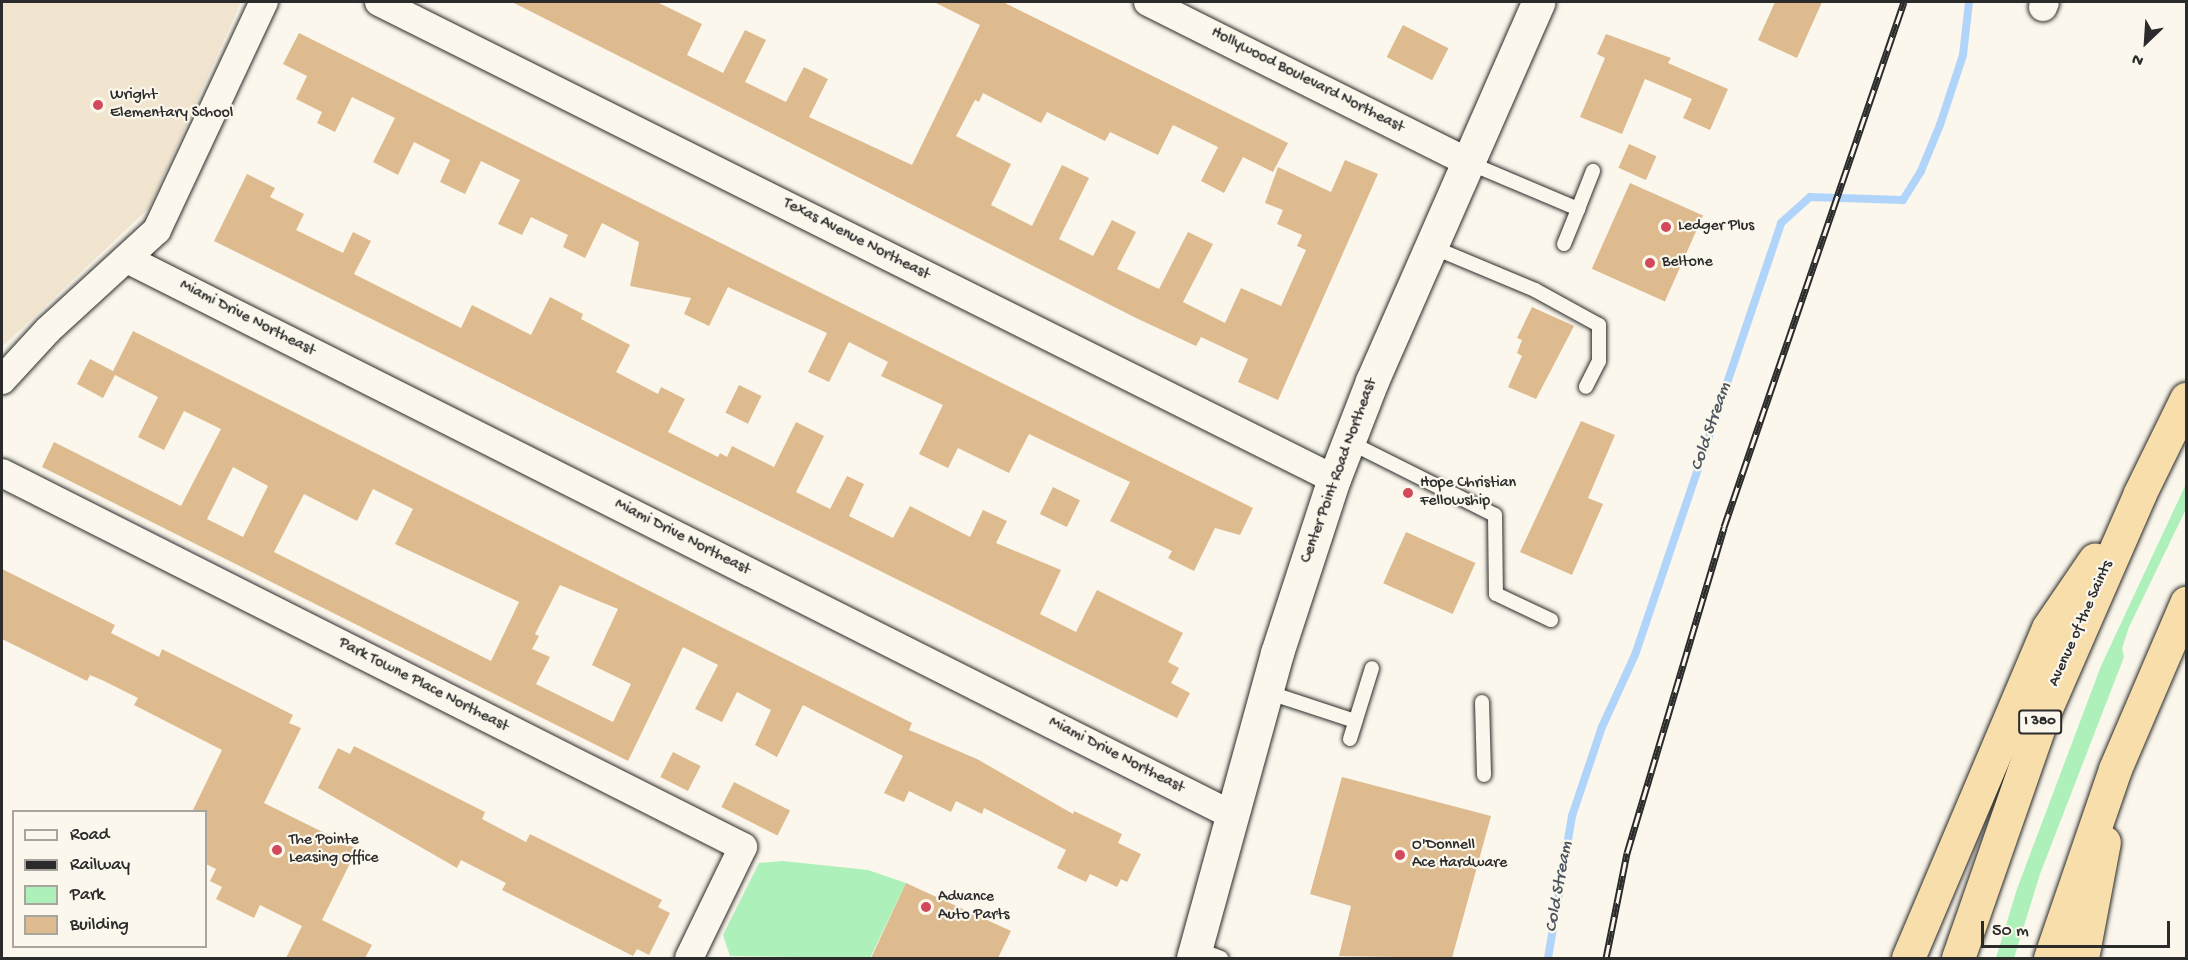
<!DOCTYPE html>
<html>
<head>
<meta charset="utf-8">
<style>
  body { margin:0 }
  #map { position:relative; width:2188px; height:960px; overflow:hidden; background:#fbf7ec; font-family:"Gochi Hand",sans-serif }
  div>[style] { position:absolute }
  .built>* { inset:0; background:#f2e5d0 }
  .green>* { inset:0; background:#adf0b9 }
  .stream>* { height:8px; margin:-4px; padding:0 4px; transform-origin:4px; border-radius:4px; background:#b1d5fa }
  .building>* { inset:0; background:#ddbb8f; transform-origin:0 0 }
  .roads { filter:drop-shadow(0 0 2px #2b2b2b) drop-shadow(0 0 2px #2b2b2b) }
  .lane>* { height:14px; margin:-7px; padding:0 7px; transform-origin:7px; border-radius:7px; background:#fbf7ec }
  .street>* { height:28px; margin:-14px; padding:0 14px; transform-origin:14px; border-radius:14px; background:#fbf7ec }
  .secondary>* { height:33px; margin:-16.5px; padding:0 16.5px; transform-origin:16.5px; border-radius:16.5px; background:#fbf7ec }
  .highway>* { height:33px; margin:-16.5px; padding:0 16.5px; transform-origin:16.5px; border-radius:16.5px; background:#f8deab }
  .rail>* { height:7px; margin-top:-3.5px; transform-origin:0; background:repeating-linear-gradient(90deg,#fbf7ec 0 14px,#2b2b2b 0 28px); box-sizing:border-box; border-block:2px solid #2b2b2b }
  .dots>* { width:16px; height:16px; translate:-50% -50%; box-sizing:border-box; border:3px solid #fbf7ec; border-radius:50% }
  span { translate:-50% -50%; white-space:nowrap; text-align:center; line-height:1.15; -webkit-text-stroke:4.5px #fbf7ec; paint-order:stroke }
  .shield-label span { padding:2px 4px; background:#fbf7ec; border:2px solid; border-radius:4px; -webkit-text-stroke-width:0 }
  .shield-label { font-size:15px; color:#2b2b2b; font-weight:700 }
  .street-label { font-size:16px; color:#2b2b2b }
  .poi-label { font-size:16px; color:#2b2b2b }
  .left { translate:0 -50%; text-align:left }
  .water-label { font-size:18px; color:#4c565f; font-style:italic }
  .frame { position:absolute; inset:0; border:3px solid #2b2b2b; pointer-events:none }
  .legend { position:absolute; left:12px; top:810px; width:195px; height:138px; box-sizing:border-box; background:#fbf7ec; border:2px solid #a8a59f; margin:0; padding:8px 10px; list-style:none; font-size:18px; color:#2b2b2b }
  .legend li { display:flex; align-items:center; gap:12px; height:30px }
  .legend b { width:30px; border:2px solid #a8a59f }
  .north { position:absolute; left:2116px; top:12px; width:60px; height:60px; -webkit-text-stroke:4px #fbf7ec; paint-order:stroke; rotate:205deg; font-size:16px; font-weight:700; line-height:24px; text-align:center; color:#2b2b2b }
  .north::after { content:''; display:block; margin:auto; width:21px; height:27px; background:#2b2b2b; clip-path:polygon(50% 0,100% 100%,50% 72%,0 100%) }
  .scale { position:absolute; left:1981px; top:921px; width:189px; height:27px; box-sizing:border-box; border:3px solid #2b2b2b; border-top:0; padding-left:8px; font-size:18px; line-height:21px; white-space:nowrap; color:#2b2b2b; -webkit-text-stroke:4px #fbf7ec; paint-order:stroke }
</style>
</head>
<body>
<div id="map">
  <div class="built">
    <div style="clip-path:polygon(2px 2px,241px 2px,149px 208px,2px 347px)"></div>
  </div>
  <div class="green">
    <div style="clip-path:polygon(2186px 484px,2186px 509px,2129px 627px,2122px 648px,2124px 657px,2040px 874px,2014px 958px,1996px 958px,2017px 889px,2101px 666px)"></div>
    <div style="clip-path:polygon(783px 861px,868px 870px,906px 883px,870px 958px,730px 956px,723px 935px,759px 863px)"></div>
  </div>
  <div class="stream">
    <div style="left:1548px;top:958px;width:144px;rotate:-80.4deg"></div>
    <div style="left:1572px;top:816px;width:94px;rotate:-71.4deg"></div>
    <div style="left:1602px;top:727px;width:79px;rotate:-65.4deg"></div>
    <div style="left:1635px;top:655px;width:456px;rotate:-71.3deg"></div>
    <div style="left:1781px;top:223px;width:39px;rotate:-42deg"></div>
    <div style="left:1810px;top:197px;width:93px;rotate:1.8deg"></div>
    <div style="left:1903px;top:200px;width:34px;rotate:-58deg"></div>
    <div style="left:1921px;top:171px;width:50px;rotate:-67.6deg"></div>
    <div style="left:1940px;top:125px;width:74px;rotate:-71.8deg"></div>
    <div style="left:1963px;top:55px;width:53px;rotate:-83.5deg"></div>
  </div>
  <div class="building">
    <div style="clip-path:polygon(512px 2px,657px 2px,702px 24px,687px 55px,723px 73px,745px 30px,766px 40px,745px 82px,786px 102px,804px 67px,828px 79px,809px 117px,912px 165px,980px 25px,934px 2px,1003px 2px,1288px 143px,1273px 172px,1243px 157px,1224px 193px,1201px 181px,1218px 147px,1173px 125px,1158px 155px,1110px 132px,1105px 141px,1047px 112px,1041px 123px,983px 93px,979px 102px,975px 100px,956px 136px,1011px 164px,991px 205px,1032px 226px,1062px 165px,1089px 178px,1059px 239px,1093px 256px,1112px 220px,1136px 232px,1117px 269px,1159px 289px,1188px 232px,1213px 244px,1183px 302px,1225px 323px,1241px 288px,1281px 306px,1306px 250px,1297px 246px,1302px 235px,1277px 224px,1283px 210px,1265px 203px,1278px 167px,1331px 192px,1345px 160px,1378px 174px,1278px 400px,1238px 382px,1248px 359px,1201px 337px,1196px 346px,1136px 318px)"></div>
    <div style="clip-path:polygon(1775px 2px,1822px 2px,1797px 58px,1758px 40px)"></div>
    <div style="left:1403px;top:25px;width:51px;height:36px;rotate:27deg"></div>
    <div style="clip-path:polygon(299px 33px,1253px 508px,1240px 535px,1215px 528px,1194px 571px,1168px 558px,1172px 551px,1110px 521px,1130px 482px,1029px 434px,1009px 473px,958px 448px,948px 468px,919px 454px,943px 405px,881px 376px,888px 362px,849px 342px,829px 382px,808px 372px,827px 333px,728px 287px,709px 326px,684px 314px,691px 298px,630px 286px,639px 242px,602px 223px,585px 258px,563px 247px,568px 235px,531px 217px,522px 235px,498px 224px,520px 180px,481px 161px,465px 194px,440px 182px,450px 160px,414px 142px,398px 175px,373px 162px,395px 118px,352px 97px,335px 132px,317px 123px,322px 112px,296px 99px,307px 76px,283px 64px)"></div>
    <div style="clip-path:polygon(1606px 34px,1671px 58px,1668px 63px,1728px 89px,1710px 130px,1683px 118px,1692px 99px,1645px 79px,1622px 134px,1580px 117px,1605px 58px,1597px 54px)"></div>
    <div style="left:1629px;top:144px;width:30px;height:26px;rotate:24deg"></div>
    <div style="clip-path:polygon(247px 174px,275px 188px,270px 197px,304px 214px,296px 230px,343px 253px,353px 232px,371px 241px,354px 274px,461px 328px,472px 305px,531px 335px,550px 297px,583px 314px,581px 319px,630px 345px,616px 372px,658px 394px,661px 387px,685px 399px,668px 432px,718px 457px,720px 453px,727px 457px,732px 446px,774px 467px,796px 422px,824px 436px,796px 492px,830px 509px,847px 476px,864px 484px,849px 516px,893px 538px,910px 506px,970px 537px,983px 510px,1007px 521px,996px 543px,1061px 570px,1040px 614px,1076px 632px,1097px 590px,1183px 633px,1168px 662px,1179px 668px,1171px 683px,1190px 693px,1177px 718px,214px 241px)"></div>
    <div style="left:1630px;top:183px;width:80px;height:94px;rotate:24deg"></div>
    <div style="clip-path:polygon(1532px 307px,1574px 326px,1536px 399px,1508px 387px,1522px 356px,1517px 353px,1522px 340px,1517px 338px)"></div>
    <div style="clip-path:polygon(evenodd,133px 331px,912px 723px,909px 730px,977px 759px,1073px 814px,1074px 811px,1122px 834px,1118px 843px,1141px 854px,1127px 882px,1121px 879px,1117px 887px,1090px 874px,1086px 882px,1057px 868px,1066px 850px,984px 808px,982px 814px,956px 801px,951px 812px,909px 791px,904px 802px,884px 793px,903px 756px,803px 705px,777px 757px,755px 745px,771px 710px,737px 692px,722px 722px,695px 709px,718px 665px,683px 647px,628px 761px,42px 467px,54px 442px,181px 506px,221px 429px,184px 411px,164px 450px,138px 437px,158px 397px,115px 375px,103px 398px,77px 384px,90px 359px,113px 371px,133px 331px,233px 467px,268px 486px,243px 537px,207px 519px,233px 467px,133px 331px,373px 489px,413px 509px,395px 544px,519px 602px,491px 661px,274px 552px,304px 494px,357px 521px,373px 489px,133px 331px,560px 585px,618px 609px,592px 665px,631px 684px,613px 722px,536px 684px,550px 657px,532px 649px,539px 636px,535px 634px,560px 585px)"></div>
    <div style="left:739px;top:385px;width:25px;height:31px;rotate:26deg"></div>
    <div style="clip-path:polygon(1581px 421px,1615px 435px,1588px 498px,1603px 504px,1572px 575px,1520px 552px)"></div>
    <div style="left:1053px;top:487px;width:30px;height:30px;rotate:26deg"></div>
    <div style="left:1406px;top:532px;width:76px;height:56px;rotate:24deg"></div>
    <div style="clip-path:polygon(2px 569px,115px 625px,111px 633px,159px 657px,162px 649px,293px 715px,289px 723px,301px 728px,264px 803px,357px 849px,322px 920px,372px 945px,365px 958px,286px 958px,302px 926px,260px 905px,254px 918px,216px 899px,222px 887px,210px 881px,216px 869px,206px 864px,206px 812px,192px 812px,222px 750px,134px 705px,138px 698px,104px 681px,90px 675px,87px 681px,2px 639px)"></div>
    <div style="clip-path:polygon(354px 746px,485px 812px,482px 819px,526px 842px,530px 834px,662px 900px,658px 907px,670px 913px,649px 955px,637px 949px,633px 956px,502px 890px,506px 883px,461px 860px,457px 868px,318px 788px,338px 748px,350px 754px)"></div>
    <div style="left:673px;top:752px;width:31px;height:28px;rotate:27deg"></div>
    <div style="clip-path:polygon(1342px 777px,1491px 816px,1452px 958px,1339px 956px,1351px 906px,1310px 894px)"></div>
    <div style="left:734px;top:782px;width:63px;height:28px;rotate:27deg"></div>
    <div style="clip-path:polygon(906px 883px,1011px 931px,998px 958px,871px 958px)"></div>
  </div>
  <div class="roads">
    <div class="lane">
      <div style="left:1467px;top:162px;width:121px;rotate:22.9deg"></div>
      <div style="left:1578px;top:209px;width:41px;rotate:-68.5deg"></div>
      <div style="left:1564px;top:244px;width:38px;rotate:-68deg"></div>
      <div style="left:1430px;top:246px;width:114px;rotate:22.7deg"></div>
      <div style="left:1535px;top:290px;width:73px;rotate:28.7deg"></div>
      <div style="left:1599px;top:325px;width:36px;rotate:90deg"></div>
      <div style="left:1599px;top:361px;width:29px;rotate:117deg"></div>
      <div style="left:1349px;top:442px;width:163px;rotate:26.6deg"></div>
      <div style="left:1495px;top:515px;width:79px;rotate:89.3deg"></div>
      <div style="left:1496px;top:594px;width:61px;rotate:25.3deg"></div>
      <div style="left:1267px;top:692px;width:93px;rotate:18.2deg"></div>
      <div style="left:1482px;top:702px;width:73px;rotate:88.4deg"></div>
      <div style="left:1350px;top:739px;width:74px;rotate:-72.8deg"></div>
      <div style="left:1195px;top:948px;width:28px;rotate:21deg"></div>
    </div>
    <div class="street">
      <div style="left:379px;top:2px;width:1067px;rotate:26.54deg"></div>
      <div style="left:1148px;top:2px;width:357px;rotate:26.6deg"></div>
      <div style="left:2043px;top:7px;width:5px;rotate:-68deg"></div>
      <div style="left:129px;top:260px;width:1237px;rotate:26.71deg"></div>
      <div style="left:2px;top:380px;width:68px;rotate:-47.4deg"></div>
      <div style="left:48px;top:330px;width:148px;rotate:-42.5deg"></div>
      <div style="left:157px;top:230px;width:252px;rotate:-64.9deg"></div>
      <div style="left:2px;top:473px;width:830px;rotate:26.78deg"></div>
      <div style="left:743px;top:847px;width:123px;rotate:115.9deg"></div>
    </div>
    <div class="secondary">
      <div style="left:1193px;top:958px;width:316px;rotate:-74.6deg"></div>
      <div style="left:1277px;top:653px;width:183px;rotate:-71.9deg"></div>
      <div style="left:1334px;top:479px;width:105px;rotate:-68.8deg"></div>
      <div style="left:1372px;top:381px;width:414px;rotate:-66.3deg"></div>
    </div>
    <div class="highway">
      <div style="left:1908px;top:958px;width:358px;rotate:-67deg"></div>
      <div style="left:2048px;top:628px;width:83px;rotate:-55.7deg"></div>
      <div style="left:1958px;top:958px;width:260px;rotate:-70.7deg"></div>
      <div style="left:2044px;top:713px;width:240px;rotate:-66.4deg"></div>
      <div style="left:2140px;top:493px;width:105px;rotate:-63.9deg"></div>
      <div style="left:2050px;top:958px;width:200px;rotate:-71deg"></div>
      <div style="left:2115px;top:769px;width:181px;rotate:-66.8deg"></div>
      <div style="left:2082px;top:958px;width:118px;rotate:-79.3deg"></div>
    </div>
  </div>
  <div class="rail">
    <div style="left:1606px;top:958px;width:107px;rotate:-78.7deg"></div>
    <div style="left:1627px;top:853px;width:340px;rotate:-73.4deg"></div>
    <div style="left:1724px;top:527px;width:555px;rotate:-71.08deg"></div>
  </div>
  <div class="dots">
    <div style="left:98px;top:105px;background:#d1495b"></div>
    <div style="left:1666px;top:227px;background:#d1495b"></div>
    <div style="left:1650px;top:263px;background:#d1495b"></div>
    <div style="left:1408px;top:493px;background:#d1495b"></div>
    <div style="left:277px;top:850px;background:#d1495b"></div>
    <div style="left:1400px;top:855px;background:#d1495b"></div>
    <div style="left:926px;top:907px;background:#d1495b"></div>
  </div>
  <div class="shield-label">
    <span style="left:2040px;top:722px">I 380</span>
  </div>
  <div class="street-label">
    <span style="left:1307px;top:81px;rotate:27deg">Hollywood Boulevard Northeast</span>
    <span style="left:856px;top:240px;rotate:27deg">Texas Avenue Northeast</span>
    <span style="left:247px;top:319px;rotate:27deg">Miami Drive Northeast</span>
    <span style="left:1340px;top:471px;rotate:-70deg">Center Point Road Northeast</span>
    <span style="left:682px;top:538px;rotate:27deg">Miami Drive Northeast</span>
    <span style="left:2082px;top:624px;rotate:-66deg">Avenue of the Saints</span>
    <span style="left:423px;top:686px;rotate:27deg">Park Towne Place Northeast</span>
    <span style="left:1116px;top:756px;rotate:27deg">Miami Drive Northeast</span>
  </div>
  <div class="poi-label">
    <span class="left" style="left:110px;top:105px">Wright<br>Elementary School</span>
    <span class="left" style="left:1678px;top:227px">Ledger Plus</span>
    <span class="left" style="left:1662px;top:263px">Beltone</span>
    <span class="left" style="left:1420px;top:493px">Hope Christian<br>Fellowship</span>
    <span class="left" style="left:289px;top:850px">The Pointe<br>Leasing Office</span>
    <span class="left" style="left:1412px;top:855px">O'Donnell<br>Ace Hardware</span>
    <span class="left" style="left:938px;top:907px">Advance<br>Auto Parts</span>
  </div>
  <div class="water-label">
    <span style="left:1712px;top:427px;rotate:-71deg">Cold Stream</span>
    <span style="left:1560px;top:887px;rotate:-80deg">Cold Stream</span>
  </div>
  <div class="frame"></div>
  <ul class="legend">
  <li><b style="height:8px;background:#fbf7ec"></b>Road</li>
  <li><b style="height:8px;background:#2b2b2b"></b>Railway</li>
  <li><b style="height:16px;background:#adf0b9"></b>Park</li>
  <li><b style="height:16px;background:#ddbb8f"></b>Building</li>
  </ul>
  <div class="north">N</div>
  <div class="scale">50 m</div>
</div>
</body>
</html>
